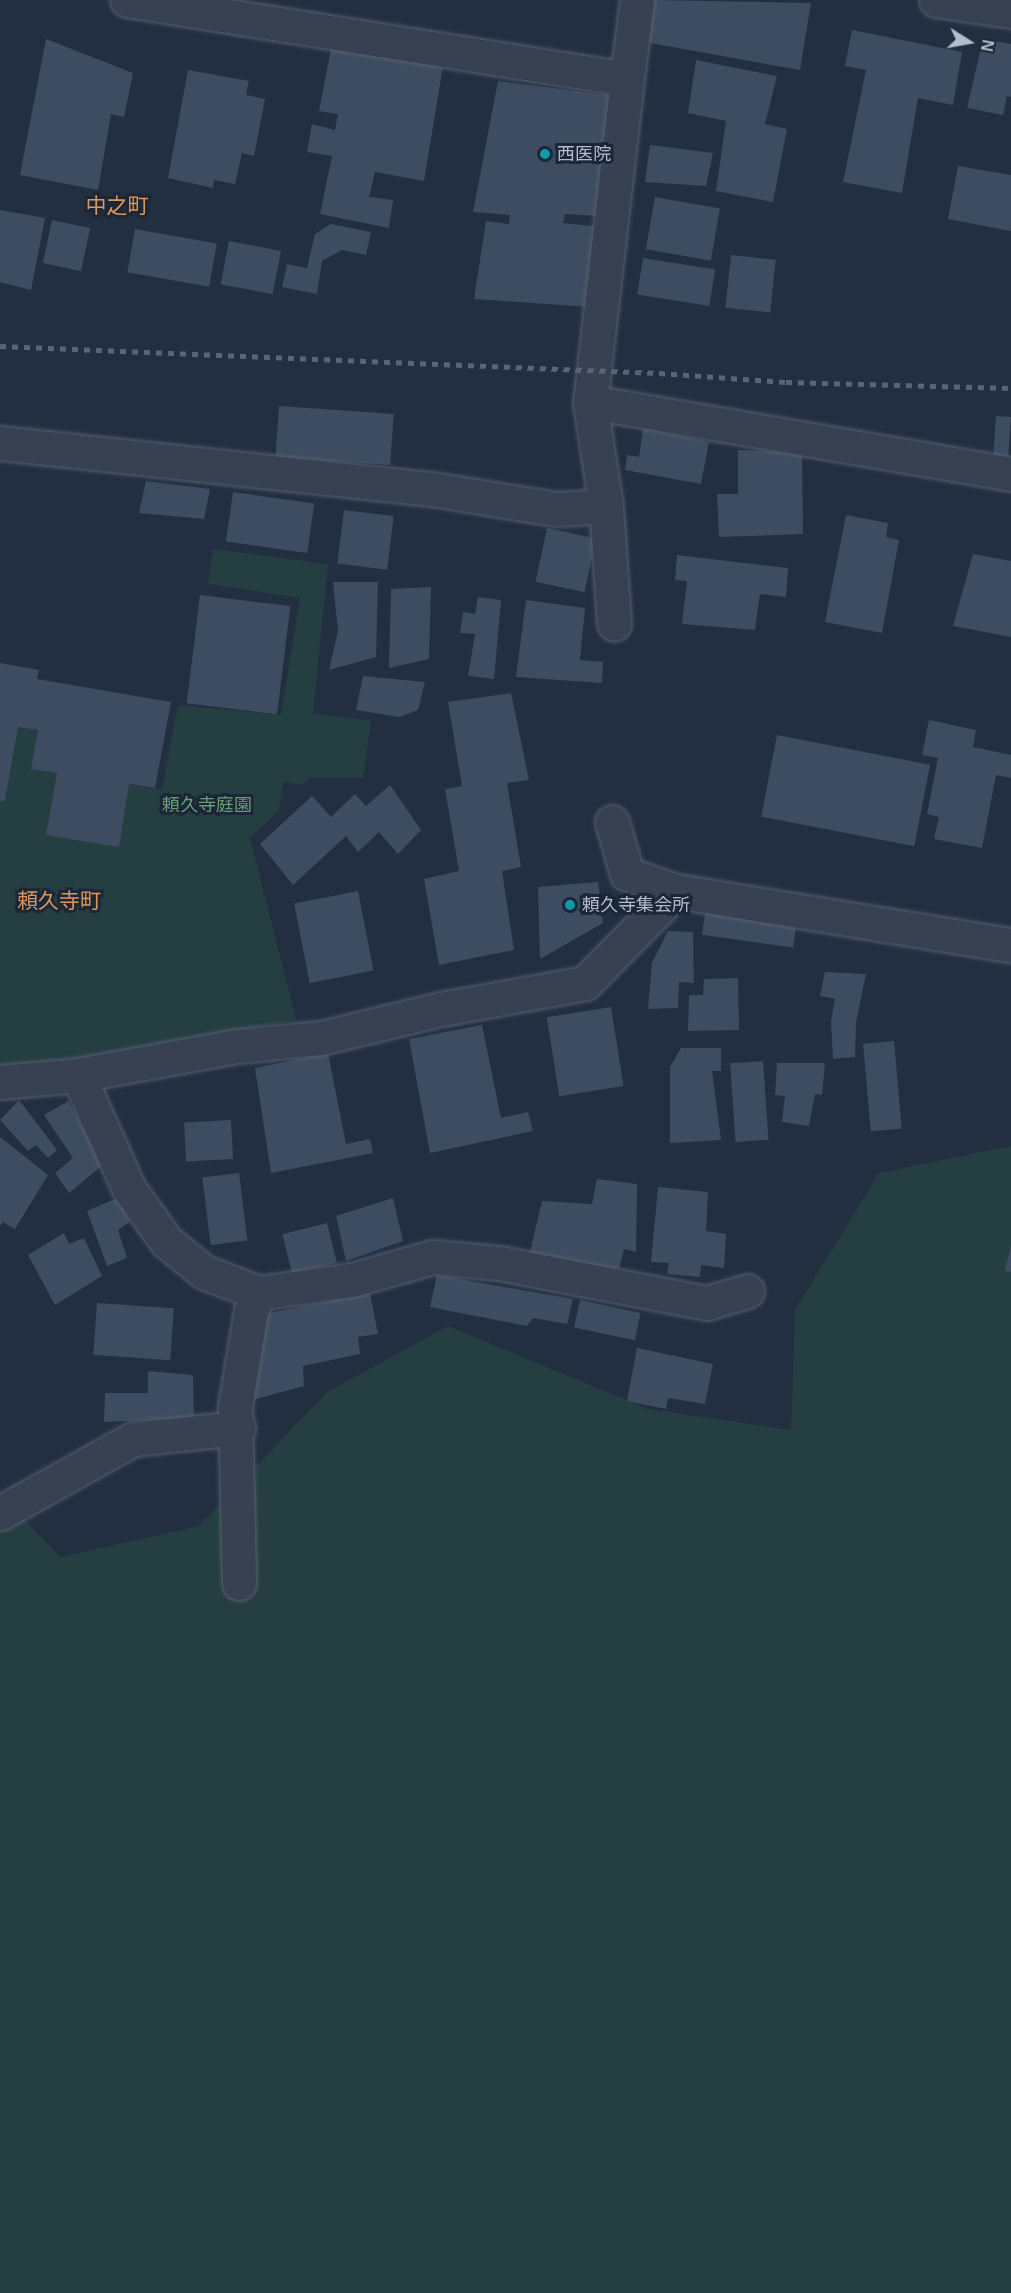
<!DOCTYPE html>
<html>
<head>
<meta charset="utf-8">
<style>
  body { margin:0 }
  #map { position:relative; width:1011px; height:2293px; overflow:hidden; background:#222f41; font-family:Helvetica,"Noto Sans JP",sans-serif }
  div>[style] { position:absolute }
  .green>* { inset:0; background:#243e42 }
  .building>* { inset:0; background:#3e4c61; transform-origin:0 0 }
  .roads { filter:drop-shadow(0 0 2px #545f6e) drop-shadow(0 0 2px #545f6e) }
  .street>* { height:33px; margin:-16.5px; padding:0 16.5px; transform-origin:16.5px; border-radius:16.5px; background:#374151 }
  .rail>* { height:4.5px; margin-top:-2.25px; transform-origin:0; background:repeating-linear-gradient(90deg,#586578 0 6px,transparent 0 12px) }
  .dots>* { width:16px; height:16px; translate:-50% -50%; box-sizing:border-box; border:3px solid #1b2636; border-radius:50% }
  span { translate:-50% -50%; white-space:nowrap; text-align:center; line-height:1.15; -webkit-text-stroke:6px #1b2636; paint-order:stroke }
  .poi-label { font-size:18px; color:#b3bccb }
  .left { translate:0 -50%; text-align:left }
  .park-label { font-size:18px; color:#689e75 }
  .quarter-label { font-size:21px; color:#df965a }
  .north { position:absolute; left:939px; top:12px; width:60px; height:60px; -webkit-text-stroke:4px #1b2636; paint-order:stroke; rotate:101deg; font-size:16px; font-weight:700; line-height:24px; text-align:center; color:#b3bccb }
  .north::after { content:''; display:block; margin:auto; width:21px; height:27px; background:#b3bccb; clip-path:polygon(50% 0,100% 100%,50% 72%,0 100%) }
</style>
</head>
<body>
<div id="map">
  <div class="green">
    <div style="clip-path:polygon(213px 549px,328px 564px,313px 713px,371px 721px,363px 778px,310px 778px,303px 785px,283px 782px,279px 810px,250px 838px,296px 1020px,0 1073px,0 801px,5px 801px,18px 727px,38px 730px,32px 769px,162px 790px,178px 705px,281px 715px,300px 598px,208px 584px)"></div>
    <div style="clip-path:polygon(1011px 1146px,1011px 2293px,0 2293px,0 1493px,60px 1557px,199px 1526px,327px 1392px,448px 1326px,648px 1409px,791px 1430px,795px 1310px,879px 1173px)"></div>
  </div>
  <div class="building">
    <div style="clip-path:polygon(651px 0,811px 3px,800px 70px,645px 42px)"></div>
    <div style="clip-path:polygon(852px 30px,962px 52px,953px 105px,918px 98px,902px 193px,843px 182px,866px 70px,845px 66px)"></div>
    <div style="clip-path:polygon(46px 39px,133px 73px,124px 117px,111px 114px,98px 190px,20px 175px)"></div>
    <div style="clip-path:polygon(983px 39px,1011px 44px,1011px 97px,1007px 96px,1003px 115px,967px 108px)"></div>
    <div style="clip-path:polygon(331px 49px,443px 66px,424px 181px,375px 172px,369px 197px,393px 200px,389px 228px,320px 214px,332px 156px,307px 152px,312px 124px,335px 130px,338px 114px,319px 111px)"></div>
    <div style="clip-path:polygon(696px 60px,777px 76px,765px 124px,787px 129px,773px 202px,716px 191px,726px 121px,688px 113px)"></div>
    <div style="clip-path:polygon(188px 70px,249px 81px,246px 95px,265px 99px,254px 156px,242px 153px,235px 184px,214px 180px,213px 188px,168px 178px)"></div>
    <div style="clip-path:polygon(498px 81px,614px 96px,600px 216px,565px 214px,563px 223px,601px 227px,589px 307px,474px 299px,486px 221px,509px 224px,510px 215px,473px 212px)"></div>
    <div style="clip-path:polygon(650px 145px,713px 153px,706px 186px,645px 182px)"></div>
    <div style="clip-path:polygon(958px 166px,1011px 175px,1011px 231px,948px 219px)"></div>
    <div style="left:655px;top:197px;width:66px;height:53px;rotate:10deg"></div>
    <div style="clip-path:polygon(0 210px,45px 218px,31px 290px,0 282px)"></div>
    <div style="left:52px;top:220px;width:39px;height:44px;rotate:12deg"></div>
    <div style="clip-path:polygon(331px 224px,371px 232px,366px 255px,342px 250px,322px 261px,317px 294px,282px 287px,287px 264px,307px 268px,315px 234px)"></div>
    <div style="left:135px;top:229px;width:83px;height:44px;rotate:10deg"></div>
    <div style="left:229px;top:241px;width:53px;height:44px;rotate:11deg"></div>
    <div style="left:731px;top:255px;width:45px;height:53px;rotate:6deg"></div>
    <div style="left:643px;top:258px;width:73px;height:37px;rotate:9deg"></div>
    <div style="left:279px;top:406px;width:115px;height:51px;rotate:4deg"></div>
    <div style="left:996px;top:416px;width:15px;height:39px;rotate:4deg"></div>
    <div style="clip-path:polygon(643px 428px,709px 442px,701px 484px,625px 470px,627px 455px,639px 457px)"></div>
    <div style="clip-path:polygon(738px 450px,802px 452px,803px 534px,719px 537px,717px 494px,738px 494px)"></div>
    <div style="clip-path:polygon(146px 481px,210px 489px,204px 519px,139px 513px)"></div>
    <div style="left:233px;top:492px;width:82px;height:50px;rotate:8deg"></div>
    <div style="left:344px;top:510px;width:50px;height:54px;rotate:7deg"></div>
    <div style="clip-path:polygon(846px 515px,888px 523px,886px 537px,899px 540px,882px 633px,825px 622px)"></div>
    <div style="left:547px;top:528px;width:50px;height:55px;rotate:12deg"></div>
    <div style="clip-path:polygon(973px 554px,1011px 561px,1011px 637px,953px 626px)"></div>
    <div style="clip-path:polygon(677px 555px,788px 568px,786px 597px,760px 594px,755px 630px,682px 624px,687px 581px,675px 580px)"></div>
    <div style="clip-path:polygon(333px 582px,378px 582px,376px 657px,329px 670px,338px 631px)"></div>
    <div style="clip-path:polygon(431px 587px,429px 659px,389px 668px,391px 589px)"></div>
    <div style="left:200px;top:595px;width:91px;height:109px;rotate:7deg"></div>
    <div style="clip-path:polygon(478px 597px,501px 600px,494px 679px,468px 676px,475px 634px,460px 633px,463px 612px,475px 614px)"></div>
    <div style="clip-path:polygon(526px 600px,585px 608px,580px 660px,603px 662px,602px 683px,516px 677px)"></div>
    <div style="clip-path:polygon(0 663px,39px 670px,37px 679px,171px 702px,155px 788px,129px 784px,119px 847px,46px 835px,57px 773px,31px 769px,38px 730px,18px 727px,5px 801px,0 801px)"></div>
    <div style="clip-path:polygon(363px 676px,425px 682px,418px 710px,399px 717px,356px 710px)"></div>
    <div style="clip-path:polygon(511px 693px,529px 780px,507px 783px,521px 867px,502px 871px,514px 950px,439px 965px,424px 879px,459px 871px,445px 789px,462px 786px,448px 702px)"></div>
    <div style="clip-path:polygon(929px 720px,976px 730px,973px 747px,1011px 755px,1011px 778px,996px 775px,982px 848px,934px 839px,939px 817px,927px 814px,938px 758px,922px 755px)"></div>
    <div style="left:777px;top:735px;width:156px;height:83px;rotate:11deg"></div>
    <div style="clip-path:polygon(390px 785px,421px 830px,398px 854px,379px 832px,358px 852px,346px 836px,293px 885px,260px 844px,312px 796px,331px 817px,355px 794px,366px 806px)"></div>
    <div style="clip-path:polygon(598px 882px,603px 923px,540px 959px,538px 887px)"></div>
    <div style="left:358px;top:891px;width:81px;height:65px;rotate:79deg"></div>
    <div style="left:706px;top:907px;width:92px;height:28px;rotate:8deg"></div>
    <div style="clip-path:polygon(668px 931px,693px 932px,694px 983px,679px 982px,678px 1008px,648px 1009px,652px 963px)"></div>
    <div style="clip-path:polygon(825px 972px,866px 974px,856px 1022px,855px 1057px,833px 1059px,831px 1021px,835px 999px,820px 996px)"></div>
    <div style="clip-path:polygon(738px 978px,739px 1030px,688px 1031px,689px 995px,703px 995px,704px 979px)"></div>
    <div style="left:611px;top:1007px;width:80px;height:65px;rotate:81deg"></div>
    <div style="clip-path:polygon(482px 1025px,501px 1118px,528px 1112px,533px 1131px,430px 1153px,409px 1039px)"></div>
    <div style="left:894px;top:1041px;width:88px;height:31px;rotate:85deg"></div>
    <div style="clip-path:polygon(681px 1048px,721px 1048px,721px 1071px,712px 1071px,721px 1140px,670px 1143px,670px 1067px)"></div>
    <div style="clip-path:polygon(328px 1053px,346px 1144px,370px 1139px,373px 1153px,271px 1173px,255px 1068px)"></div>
    <div style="left:763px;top:1061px;width:79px;height:33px;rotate:86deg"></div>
    <div style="clip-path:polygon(777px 1063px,825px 1063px,822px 1095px,815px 1094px,809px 1126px,782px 1122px,785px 1096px,775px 1095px)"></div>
    <div style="clip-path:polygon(19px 1100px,57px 1150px,48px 1158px,36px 1145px,28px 1151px,0 1120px)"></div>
    <div style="clip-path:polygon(68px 1101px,104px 1164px,69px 1193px,55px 1173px,73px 1158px,44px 1115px)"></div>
    <div style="left:231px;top:1120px;width:39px;height:47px;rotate:87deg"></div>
    <div style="clip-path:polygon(0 1137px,48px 1175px,15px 1229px,3px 1222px,0 1226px)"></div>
    <div style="left:239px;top:1173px;width:68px;height:37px;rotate:83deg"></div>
    <div style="clip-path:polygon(597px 1179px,637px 1184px,636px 1252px,624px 1249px,619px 1269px,529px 1256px,542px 1201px,592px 1204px)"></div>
    <div style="clip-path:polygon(658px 1187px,708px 1192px,706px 1231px,726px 1234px,724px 1268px,701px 1265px,700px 1277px,667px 1274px,669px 1263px,651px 1262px)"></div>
    <div style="clip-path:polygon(117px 1198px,130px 1222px,118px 1230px,127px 1258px,107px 1266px,87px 1211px)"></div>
    <div style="clip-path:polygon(393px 1198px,403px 1241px,346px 1261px,336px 1216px)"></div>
    <div style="left:327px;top:1223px;width:41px;height:46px;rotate:76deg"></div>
    <div style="clip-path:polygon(64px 1233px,69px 1244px,84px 1238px,102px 1276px,55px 1305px,28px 1255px)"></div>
    <div style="clip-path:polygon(1011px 1245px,1011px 1272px,1005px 1271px)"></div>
    <div style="clip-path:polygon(437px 1275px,573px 1299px,567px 1324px,533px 1318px,527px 1326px,430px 1307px)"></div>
    <div style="clip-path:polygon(370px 1293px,378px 1334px,358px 1337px,360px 1354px,303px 1366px,304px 1386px,248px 1401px,260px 1315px)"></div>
    <div style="left:580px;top:1300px;width:62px;height:28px;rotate:12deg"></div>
    <div style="left:97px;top:1303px;width:77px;height:52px;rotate:4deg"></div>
    <div style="clip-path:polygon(637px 1348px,713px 1364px,705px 1404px,668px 1398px,666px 1409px,627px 1401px)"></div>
    <div style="clip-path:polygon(148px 1371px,193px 1375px,194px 1418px,104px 1422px,105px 1393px,148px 1393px)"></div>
  </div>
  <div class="roads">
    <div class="street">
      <div style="left:127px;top:0;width:506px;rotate:8.98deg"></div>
      <div style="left:627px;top:79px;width:325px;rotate:96.5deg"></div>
      <div style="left:590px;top:402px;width:105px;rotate:81.3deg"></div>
      <div style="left:606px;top:506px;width:118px;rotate:86.1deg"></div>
      <div style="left:936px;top:0;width:76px;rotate:8.3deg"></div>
      <div style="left:627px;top:79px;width:80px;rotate:-82.8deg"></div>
      <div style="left:590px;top:402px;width:427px;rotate:9.7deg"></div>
      <div style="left:0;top:443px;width:434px;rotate:6.1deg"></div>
      <div style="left:432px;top:489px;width:126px;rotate:9.2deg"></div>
      <div style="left:556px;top:509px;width:50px;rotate:-3.4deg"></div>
      <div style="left:612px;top:822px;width:54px;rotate:73.9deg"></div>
      <div style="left:627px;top:874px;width:52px;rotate:19.1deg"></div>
      <div style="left:78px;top:1075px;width:125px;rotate:65.9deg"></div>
      <div style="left:129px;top:1189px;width:65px;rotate:54.4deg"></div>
      <div style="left:167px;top:1242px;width:48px;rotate:39deg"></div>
      <div style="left:204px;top:1272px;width:59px;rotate:20.9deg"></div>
      <div style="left:259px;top:1293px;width:20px;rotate:114deg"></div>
      <div style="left:251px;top:1311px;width:97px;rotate:99.5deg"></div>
      <div style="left:235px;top:1407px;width:176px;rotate:88.7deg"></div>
      <div style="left:0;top:1082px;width:78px;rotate:-5.1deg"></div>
      <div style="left:78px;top:1075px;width:163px;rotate:-10.3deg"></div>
      <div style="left:238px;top:1046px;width:83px;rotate:-5.5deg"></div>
      <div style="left:321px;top:1038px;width:123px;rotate:-13.6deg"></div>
      <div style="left:441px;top:1009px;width:146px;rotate:-10.2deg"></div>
      <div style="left:585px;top:983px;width:129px;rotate:-45.3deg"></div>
      <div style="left:676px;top:891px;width:339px;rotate:9.2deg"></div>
      <div style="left:259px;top:1293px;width:94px;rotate:-8deg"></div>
      <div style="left:352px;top:1280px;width:84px;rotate:-15.9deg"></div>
      <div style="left:433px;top:1257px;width:66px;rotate:5.2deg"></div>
      <div style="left:499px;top:1263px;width:212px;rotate:10.9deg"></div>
      <div style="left:707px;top:1303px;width:42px;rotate:-16.7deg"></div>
      <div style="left:0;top:1513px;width:152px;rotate:-29.1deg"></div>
      <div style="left:133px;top:1439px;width:106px;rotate:-6deg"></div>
    </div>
  </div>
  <div class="rail">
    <div style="left:0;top:346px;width:660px;rotate:2.35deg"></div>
    <div style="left:659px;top:373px;width:127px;rotate:4.1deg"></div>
    <div style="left:786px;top:382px;width:225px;rotate:1.5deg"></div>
  </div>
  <div class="dots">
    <div style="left:545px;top:154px;background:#0f9aa8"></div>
    <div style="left:570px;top:905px;background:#0f9aa8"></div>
  </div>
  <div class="poi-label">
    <span class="left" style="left:557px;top:154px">西医院</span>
    <span class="left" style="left:582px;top:905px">頼久寺集会所</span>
  </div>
  <div class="park-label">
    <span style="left:207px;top:805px">頼久寺庭園</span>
  </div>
  <div class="quarter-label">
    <span style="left:117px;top:206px">中之町</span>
    <span style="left:59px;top:901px">頼久寺町</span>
  </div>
  <div class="north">N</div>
</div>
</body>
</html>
